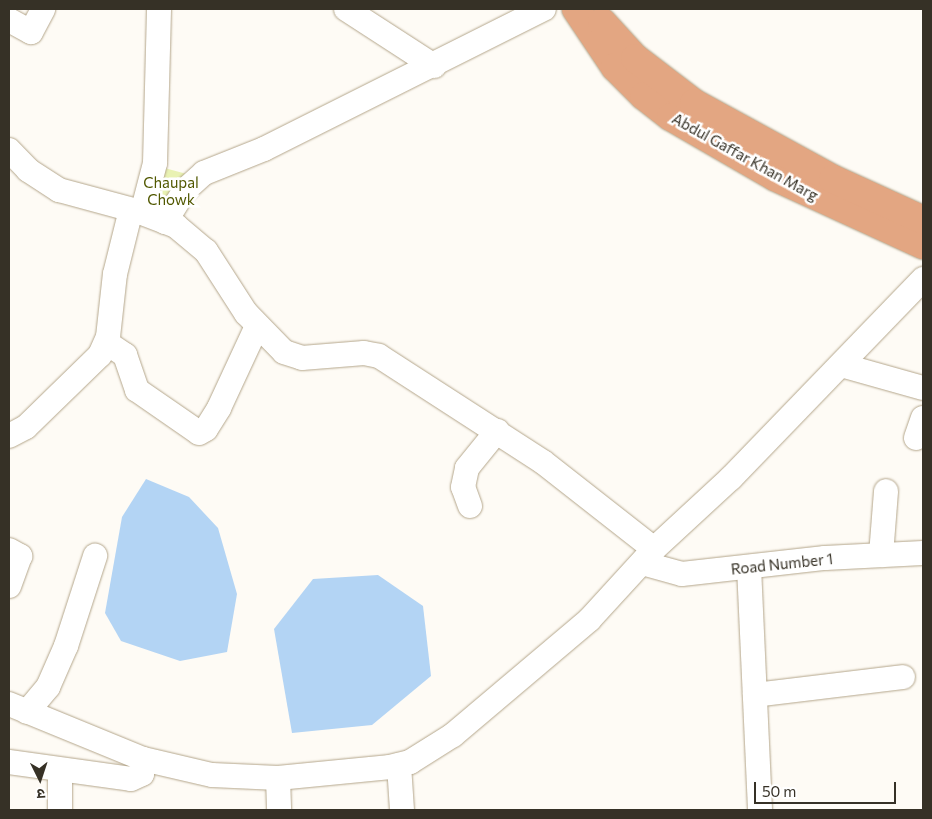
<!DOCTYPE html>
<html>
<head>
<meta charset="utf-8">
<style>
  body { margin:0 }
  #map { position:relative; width:932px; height:819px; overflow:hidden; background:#fefbf5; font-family:Commissioner,"Noto Sans Devanagari",sans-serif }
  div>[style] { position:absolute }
  .green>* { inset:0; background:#e9f2b3 }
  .water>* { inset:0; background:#b3d4f4 }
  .roads { filter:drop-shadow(0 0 1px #b4a68b) drop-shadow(0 0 1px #b4a68b) }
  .minor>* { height:24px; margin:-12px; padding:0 12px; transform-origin:12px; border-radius:12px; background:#fff }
  .major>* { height:28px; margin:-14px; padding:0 14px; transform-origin:14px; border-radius:14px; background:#e3a682 }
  span { translate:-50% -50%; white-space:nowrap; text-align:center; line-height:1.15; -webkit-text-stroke:5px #fff; paint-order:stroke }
  .street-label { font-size:15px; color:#363126 }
  .park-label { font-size:15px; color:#515800 }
  .frame { position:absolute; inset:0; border:10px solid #363126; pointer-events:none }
  .north { position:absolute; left:15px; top:754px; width:50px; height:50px; -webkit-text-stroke:4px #fff; paint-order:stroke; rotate:176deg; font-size:14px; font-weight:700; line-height:20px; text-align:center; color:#363126 }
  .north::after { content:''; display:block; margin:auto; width:18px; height:22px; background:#363126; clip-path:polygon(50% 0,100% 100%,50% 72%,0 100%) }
  .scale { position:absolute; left:754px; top:782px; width:142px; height:22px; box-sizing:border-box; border:2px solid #363126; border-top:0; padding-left:6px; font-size:15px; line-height:18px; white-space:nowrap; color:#363126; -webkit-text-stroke:4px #fff; paint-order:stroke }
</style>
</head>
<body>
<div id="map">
  <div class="green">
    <div style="clip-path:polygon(157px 166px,198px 177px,177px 225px,144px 211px)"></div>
  </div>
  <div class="water">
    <div style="clip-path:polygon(146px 479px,189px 497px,218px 528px,237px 594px,227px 652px,180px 661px,121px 641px,105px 613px,122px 517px)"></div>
    <div style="clip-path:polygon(378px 575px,423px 606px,431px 676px,372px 725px,292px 733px,274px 629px,313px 579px)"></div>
  </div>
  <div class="roads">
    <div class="minor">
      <div style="left:346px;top:9px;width:105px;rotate:32.9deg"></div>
      <div style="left:9px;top:20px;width:25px;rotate:29deg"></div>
      <div style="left:31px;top:32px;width:26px;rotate:-62deg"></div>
      <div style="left:9px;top:150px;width:28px;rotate:46deg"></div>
      <div style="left:28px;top:170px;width:37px;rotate:33deg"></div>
      <div style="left:59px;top:190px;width:81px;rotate:15.1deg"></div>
      <div style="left:137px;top:211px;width:42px;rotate:21deg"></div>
      <div style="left:176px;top:226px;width:39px;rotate:40deg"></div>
      <div style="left:206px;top:251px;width:74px;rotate:57.2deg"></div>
      <div style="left:246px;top:313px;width:54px;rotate:45.7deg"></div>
      <div style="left:284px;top:352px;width:19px;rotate:18deg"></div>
      <div style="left:302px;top:358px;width:62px;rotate:-4.6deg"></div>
      <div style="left:364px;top:353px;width:15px;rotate:11deg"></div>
      <div style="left:379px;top:356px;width:195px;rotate:32.9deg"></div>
      <div style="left:543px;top:462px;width:141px;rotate:38.1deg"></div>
      <div style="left:142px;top:213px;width:52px;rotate:-75.4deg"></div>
      <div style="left:155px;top:163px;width:154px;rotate:-88.5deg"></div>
      <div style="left:165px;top:222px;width:36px;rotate:-58deg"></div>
      <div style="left:184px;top:191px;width:27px;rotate:-42deg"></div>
      <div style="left:204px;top:173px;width:65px;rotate:-21.8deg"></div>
      <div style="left:264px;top:149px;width:313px;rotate:-26.6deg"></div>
      <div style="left:107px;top:343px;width:22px;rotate:34deg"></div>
      <div style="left:125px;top:355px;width:37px;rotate:71deg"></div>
      <div style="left:137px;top:390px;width:75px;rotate:34.7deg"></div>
      <div style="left:199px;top:433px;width:8px;rotate:-30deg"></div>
      <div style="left:206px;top:429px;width:25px;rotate:-58deg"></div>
      <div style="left:219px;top:408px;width:90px;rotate:-65.1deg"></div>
      <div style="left:841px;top:365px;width:85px;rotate:15.7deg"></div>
      <div style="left:9px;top:436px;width:19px;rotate:-28deg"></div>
      <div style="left:26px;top:427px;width:103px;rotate:-44.2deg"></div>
      <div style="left:100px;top:355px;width:20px;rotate:-66deg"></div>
      <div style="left:108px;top:337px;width:63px;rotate:-83.7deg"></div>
      <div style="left:115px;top:274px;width:66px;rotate:-76deg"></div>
      <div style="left:916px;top:438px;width:21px;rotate:-71deg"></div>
      <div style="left:470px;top:506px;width:20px;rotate:-110deg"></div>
      <div style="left:463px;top:487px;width:19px;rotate:-78deg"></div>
      <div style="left:467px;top:468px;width:48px;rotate:-51deg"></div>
      <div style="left:9px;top:550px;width:13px;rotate:29deg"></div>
      <div style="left:20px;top:556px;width:32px;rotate:110deg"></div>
      <div style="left:881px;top:555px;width:64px;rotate:-85.5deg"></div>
      <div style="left:642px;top:563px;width:41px;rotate:15.4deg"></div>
      <div style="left:682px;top:574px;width:144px;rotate:-6.4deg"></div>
      <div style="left:825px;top:558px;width:98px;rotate:-2.9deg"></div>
      <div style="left:749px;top:567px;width:243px;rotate:87.4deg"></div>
      <div style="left:755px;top:695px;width:149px;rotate:-6.9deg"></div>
      <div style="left:9px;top:704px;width:145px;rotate:22.3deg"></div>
      <div style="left:143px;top:759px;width:71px;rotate:13.1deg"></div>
      <div style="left:212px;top:775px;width:66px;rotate:2.6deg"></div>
      <div style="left:278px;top:778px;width:113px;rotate:-5.6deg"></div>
      <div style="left:390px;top:767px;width:21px;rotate:-14deg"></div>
      <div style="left:410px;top:762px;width:51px;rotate:-32.1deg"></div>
      <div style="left:453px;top:735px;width:178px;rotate:-40.2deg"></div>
      <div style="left:589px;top:620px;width:96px;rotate:-47.5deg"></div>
      <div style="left:654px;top:549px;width:105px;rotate:-42.7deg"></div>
      <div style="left:731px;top:478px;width:277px;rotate:-46deg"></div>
      <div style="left:27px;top:712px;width:33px;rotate:-50deg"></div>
      <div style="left:48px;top:687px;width:45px;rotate:-66.3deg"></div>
      <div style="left:66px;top:646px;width:95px;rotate:-72.1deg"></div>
      <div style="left:9px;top:762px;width:123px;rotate:7.9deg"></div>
      <div style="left:131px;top:779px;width:12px;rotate:-24deg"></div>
      <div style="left:142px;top:774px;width:15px;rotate:-86deg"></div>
      <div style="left:399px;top:765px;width:45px;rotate:86.2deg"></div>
      <div style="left:60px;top:770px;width:40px;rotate:90deg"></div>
      <div style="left:278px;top:778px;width:32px;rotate:88deg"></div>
    </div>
    <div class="major">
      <div style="left:576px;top:9px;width:70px;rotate:56.1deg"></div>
      <div style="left:615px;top:67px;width:41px;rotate:45deg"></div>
      <div style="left:644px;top:96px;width:34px;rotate:38deg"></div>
      <div style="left:671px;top:117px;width:120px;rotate:30deg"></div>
      <div style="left:775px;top:177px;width:163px;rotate:24.7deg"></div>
      <div style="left:602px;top:22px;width:49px;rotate:47.5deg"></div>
      <div style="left:635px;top:58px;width:74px;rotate:37.3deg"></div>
      <div style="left:694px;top:103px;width:158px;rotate:28.7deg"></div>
      <div style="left:833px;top:179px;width:99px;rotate:24.5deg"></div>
    </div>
  </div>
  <div class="street-label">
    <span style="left:745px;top:157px;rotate:29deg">Abdul Gaffar Khan Marg</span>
    <span style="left:782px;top:564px;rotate:-6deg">Road Number 1</span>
  </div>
  <div class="park-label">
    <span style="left:171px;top:191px">Chaupal<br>Chowk</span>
  </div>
  <div class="frame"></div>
  <div class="north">उ</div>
  <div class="scale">50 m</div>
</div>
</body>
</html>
